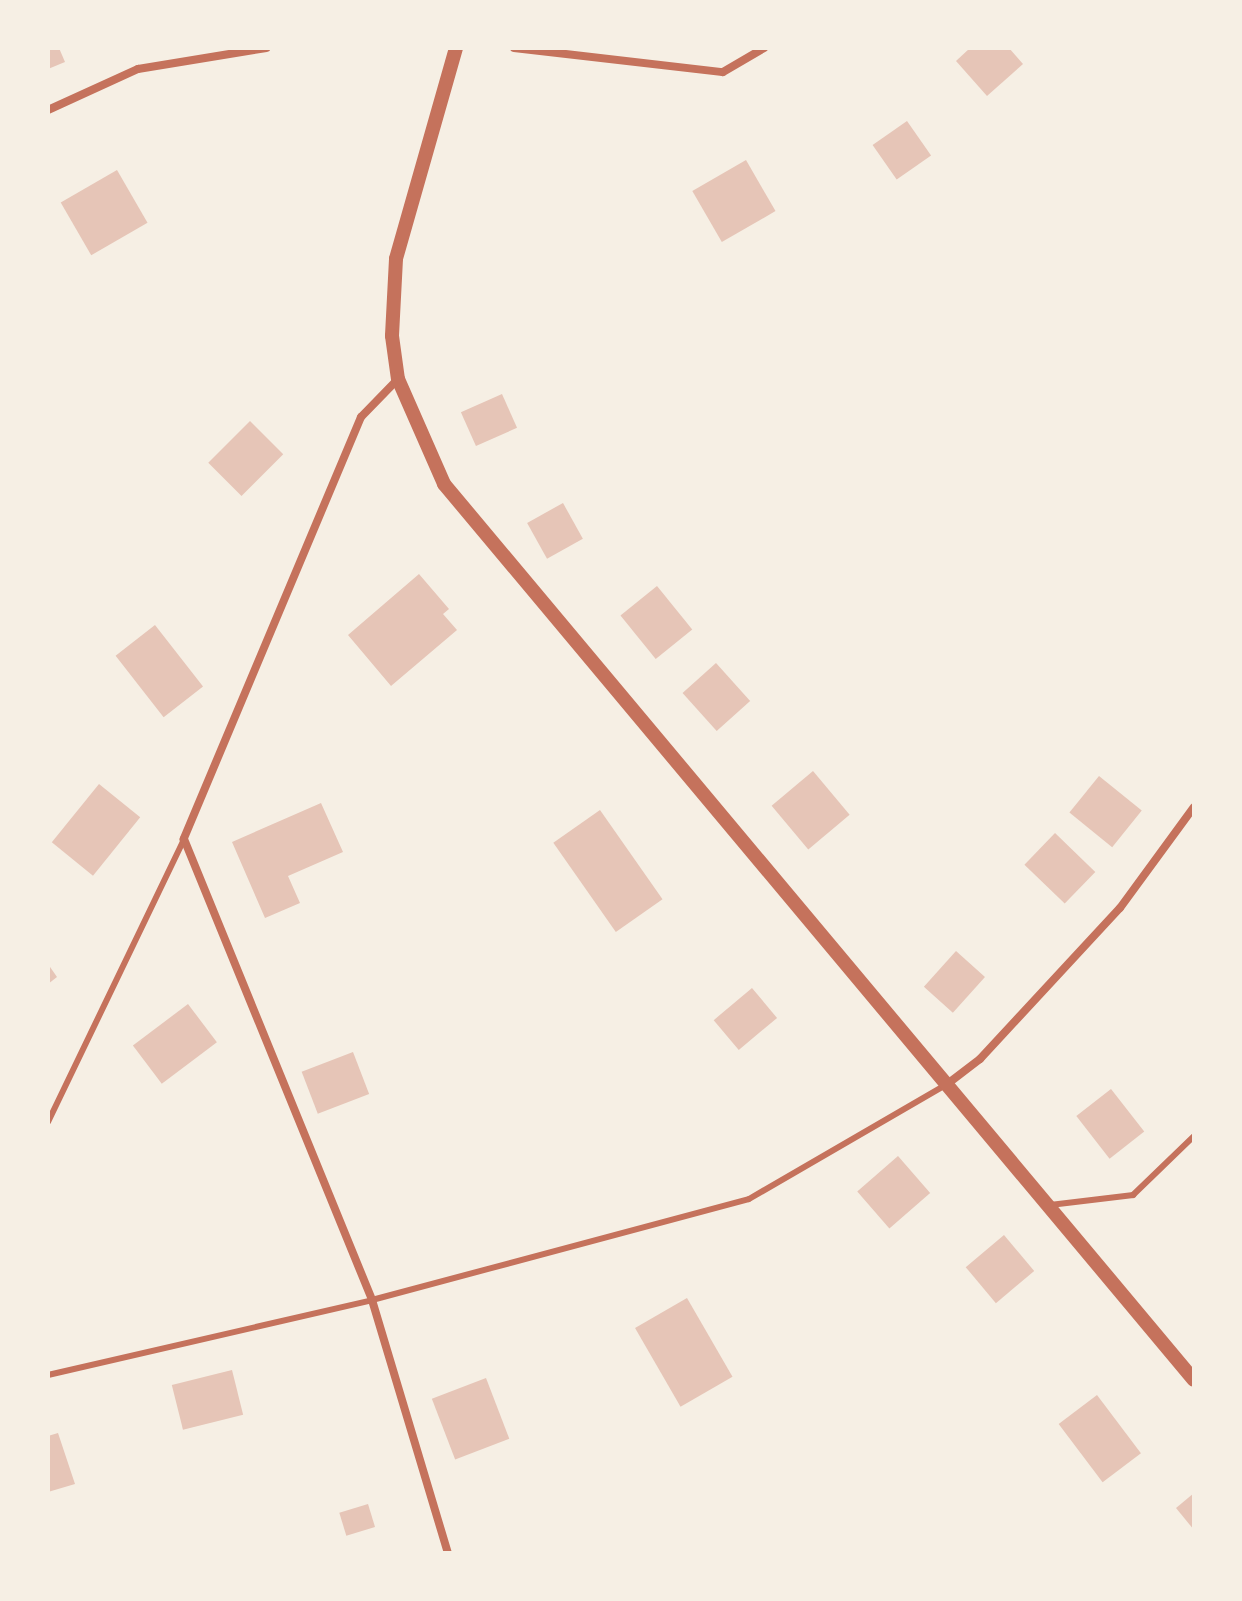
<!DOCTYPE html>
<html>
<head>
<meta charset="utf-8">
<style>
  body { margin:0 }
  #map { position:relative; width:1242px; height:1601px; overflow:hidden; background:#f6efe4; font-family:Helvetica,sans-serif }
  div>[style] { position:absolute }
  .building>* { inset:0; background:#e6c5b7; transform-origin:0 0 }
  .service>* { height:6px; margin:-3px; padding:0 3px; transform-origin:3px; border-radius:3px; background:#c5725c }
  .minor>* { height:8px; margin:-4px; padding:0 4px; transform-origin:4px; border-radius:4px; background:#c5725c }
  .tertiary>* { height:14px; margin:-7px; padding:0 7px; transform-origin:7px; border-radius:7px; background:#c5725c }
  span { translate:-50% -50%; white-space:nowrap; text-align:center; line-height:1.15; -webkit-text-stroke:6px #f6efe4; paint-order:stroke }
  .frame { position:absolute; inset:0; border:50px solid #f6efe4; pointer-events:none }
</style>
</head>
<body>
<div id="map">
  <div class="building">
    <div style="clip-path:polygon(48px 48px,59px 48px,65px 62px,48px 69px)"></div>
    <div style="clip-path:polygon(970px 48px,1009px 48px,1023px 64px,987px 96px,956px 61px)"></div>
    <div style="left:907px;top:121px;width:42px;height:42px;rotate:55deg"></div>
    <div style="left:746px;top:160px;width:59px;height:62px;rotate:60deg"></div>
    <div style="left:117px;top:170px;width:61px;height:65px;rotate:60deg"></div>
    <div style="left:502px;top:394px;width:37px;height:45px;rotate:66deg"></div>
    <div style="left:250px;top:421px;width:47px;height:59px;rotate:45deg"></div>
    <div style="left:563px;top:503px;width:41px;height:41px;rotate:61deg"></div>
    <div style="clip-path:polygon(419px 574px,449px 609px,443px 614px,457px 630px,391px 686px,348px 635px)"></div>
    <div style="left:657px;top:586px;width:56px;height:47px;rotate:51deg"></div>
    <div style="left:155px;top:625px;width:78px;height:50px;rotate:52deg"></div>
    <div style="left:716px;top:663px;width:51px;height:45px;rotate:48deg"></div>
    <div style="left:813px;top:771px;width:57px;height:54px;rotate:50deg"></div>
    <div style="left:1099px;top:776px;width:55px;height:47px;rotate:39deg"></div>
    <div style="left:99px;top:784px;width:53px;height:75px;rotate:39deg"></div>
    <div style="clip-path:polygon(321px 803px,343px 852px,288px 876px,300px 903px,265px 918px,232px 842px)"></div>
    <div style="left:600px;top:810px;width:109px;height:57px;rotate:55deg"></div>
    <div style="left:1055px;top:833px;width:56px;height:44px;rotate:44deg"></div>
    <div style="left:956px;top:951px;width:39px;height:48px;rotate:42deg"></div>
    <div style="clip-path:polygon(48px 964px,57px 977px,48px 984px)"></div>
    <div style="left:752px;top:988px;width:39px;height:50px;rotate:50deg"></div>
    <div style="left:188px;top:1004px;width:48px;height:69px;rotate:53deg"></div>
    <div style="left:353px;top:1052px;width:45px;height:55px;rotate:69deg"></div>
    <div style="left:1111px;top:1089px;width:54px;height:44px;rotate:52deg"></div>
    <div style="left:898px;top:1156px;width:49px;height:54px;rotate:49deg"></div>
    <div style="left:1004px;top:1235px;width:47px;height:50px;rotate:50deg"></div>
    <div style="left:687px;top:1298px;width:91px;height:60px;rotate:60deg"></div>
    <div style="left:232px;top:1370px;width:46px;height:62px;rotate:76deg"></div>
    <div style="left:486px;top:1378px;width:65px;height:58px;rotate:69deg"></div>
    <div style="left:1097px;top:1395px;width:73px;height:48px;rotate:53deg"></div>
    <div style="clip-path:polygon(58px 1433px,75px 1484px,48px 1492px,48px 1436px)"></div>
    <div style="clip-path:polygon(1194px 1493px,1194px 1530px,1176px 1508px)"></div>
    <div style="left:368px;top:1504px;width:24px;height:30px;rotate:73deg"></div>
  </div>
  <div class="service">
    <div style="left:48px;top:1122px;width:314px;rotate:-64.3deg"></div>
    <div style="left:1050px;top:1205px;width:84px;rotate:-6.9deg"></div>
    <div style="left:1133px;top:1195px;width:85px;rotate:-44deg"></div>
    <div style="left:48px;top:1375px;width:333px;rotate:-13deg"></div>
    <div style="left:372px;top:1300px;width:390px;rotate:-15deg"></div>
    <div style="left:749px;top:1199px;width:228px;rotate:-30.1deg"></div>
  </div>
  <div class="minor">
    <div style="left:514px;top:48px;width:210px;rotate:6.6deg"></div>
    <div style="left:723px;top:72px;width:48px;rotate:-30.3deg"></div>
    <div style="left:48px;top:110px;width:99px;rotate:-24.5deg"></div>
    <div style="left:138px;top:69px;width:130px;rotate:-9.3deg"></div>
    <div style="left:398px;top:379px;width:53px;rotate:134.2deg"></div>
    <div style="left:361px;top:417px;width:458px;rotate:112.8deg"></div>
    <div style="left:184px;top:839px;width:498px;rotate:67.8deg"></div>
    <div style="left:372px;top:1300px;width:264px;rotate:73.3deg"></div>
    <div style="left:946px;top:1085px;width:43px;rotate:-37.4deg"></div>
    <div style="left:980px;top:1059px;width:206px;rotate:-47.2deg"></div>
    <div style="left:1120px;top:908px;width:125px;rotate:-53.8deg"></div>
  </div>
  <div class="tertiary">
    <div style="left:456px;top:48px;width:219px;rotate:105.9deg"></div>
    <div style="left:396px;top:259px;width:77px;rotate:93deg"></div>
    <div style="left:392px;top:336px;width:43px;rotate:82.1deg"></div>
    <div style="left:398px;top:379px;width:115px;rotate:66.3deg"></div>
    <div style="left:444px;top:484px;width:1168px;rotate:50.07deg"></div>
  </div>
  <div class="frame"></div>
</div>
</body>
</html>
